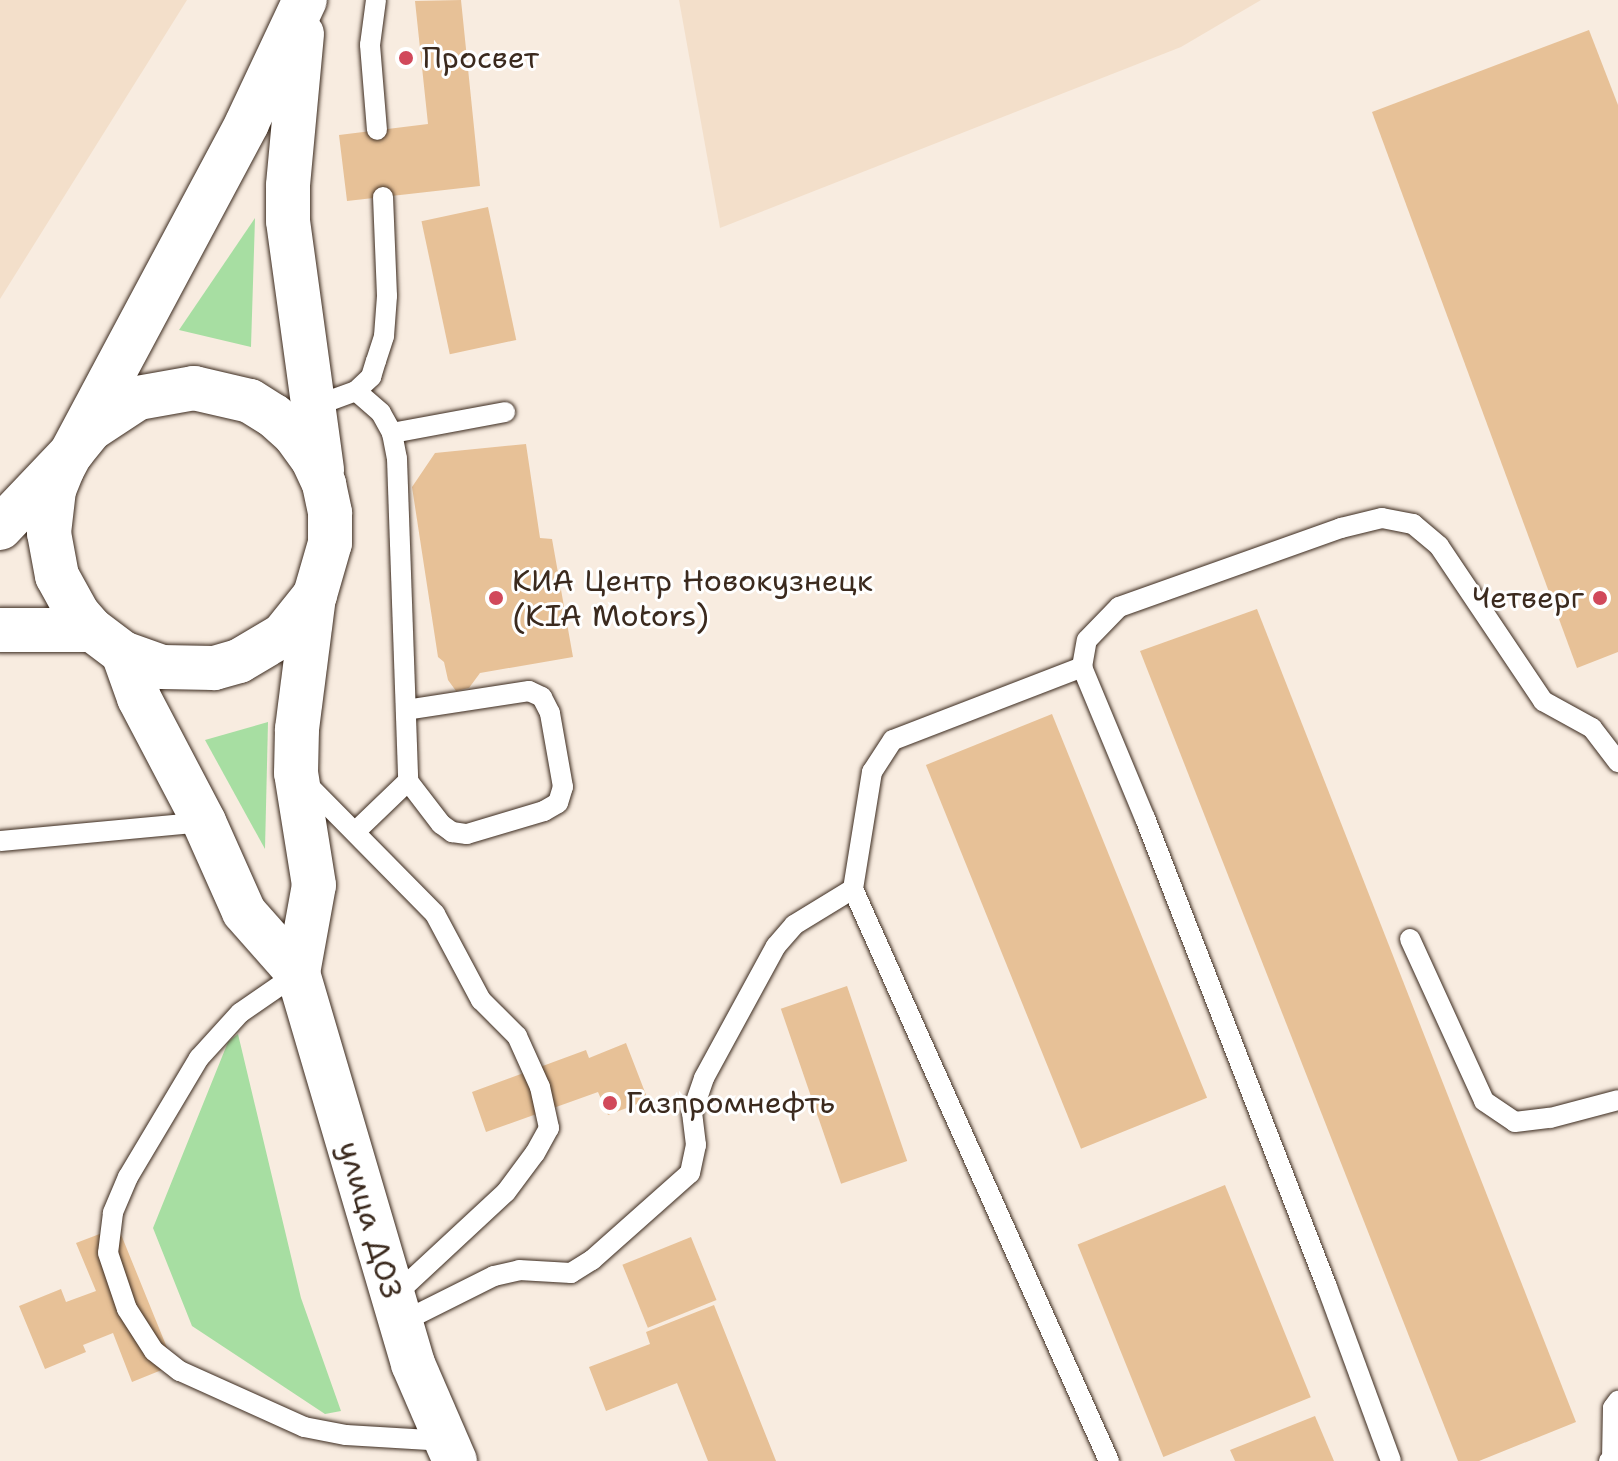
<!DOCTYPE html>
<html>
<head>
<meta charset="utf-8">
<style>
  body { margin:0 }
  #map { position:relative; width:1618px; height:1461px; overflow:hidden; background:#f8ece0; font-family:"Shantell Sans",sans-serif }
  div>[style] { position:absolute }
  .built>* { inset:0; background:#f3dfca }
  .green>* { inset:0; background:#a7dea2 }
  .building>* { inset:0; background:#e7c197; transform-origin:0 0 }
  .roads { filter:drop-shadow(0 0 2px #3b2a1e) drop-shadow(0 0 2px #3b2a1e) }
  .service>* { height:20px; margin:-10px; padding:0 10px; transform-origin:10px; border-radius:10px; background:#fff }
  .tertiary>* { height:44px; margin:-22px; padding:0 22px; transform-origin:22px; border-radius:22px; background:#fff }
  .secondary>* { height:44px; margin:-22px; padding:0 22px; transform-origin:22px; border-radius:22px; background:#fff }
  .dots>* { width:22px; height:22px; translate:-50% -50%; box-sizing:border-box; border:4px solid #fff; border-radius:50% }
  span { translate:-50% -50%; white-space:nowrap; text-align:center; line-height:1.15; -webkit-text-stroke:6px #fff; paint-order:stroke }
  .poi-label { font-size:30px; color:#3b2a1e }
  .left { translate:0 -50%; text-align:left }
  .right { translate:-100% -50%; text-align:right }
  .street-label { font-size:30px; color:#3b2a1e }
</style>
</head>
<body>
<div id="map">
  <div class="built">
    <div style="clip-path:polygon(0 0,187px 0,0 299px)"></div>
    <div style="clip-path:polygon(679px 0,1261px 0,1181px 47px,720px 228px)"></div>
  </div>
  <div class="green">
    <div style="clip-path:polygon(255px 218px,251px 347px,179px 330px)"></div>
    <div style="clip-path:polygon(268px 722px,265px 849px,205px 740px)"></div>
    <div style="clip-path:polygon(238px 1034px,301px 1298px,341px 1411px,325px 1414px,192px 1326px,153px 1228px,228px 1042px)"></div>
  </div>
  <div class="building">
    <div style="clip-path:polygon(461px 0,480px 186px,347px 201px,339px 135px,428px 124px,415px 1px)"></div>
    <div style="clip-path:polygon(1589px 30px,1618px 105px,1618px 652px,1577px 668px,1372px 112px)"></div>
    <div style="left:488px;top:207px;width:136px;height:68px;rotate:78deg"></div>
    <div style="clip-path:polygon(526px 444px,540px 538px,552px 539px,573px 657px,480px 673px,469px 688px,456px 691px,448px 680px,444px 662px,438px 657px,412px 487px,435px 453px)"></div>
    <div style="clip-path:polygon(1257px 609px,1576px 1422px,1479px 1461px,1458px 1461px,1140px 651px)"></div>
    <div style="left:1052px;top:714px;width:414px;height:136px;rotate:68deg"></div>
    <div style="left:847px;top:986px;width:185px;height:70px;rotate:71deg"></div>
    <div style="clip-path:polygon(626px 1043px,648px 1100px,608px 1115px,598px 1092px,486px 1132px,472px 1092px,586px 1050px,589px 1058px)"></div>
    <div style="left:1225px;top:1185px;width:229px;height:159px;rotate:68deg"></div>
    <div style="clip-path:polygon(118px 1227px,174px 1365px,132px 1382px,113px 1333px,83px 1345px,86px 1352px,45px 1369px,19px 1306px,61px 1289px,66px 1302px,96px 1291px,76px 1243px)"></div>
    <div style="left:691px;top:1237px;width:68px;height:74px;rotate:68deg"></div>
    <div style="clip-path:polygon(714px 1305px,776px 1461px,708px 1461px,677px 1383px,606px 1411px,589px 1367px,650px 1344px,646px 1332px)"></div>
    <div style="clip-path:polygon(1315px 1416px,1334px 1461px,1235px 1461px,1230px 1450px)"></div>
  </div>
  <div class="roads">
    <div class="service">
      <div style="left:376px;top:0;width:45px;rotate:97.6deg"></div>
      <div style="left:370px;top:45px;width:85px;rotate:85.3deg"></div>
      <div style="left:356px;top:391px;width:33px;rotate:41deg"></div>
      <div style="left:381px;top:413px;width:23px;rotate:61deg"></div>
      <div style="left:392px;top:433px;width:26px;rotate:79deg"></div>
      <div style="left:397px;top:459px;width:322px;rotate:88deg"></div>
      <div style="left:408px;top:781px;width:54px;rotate:52.5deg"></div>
      <div style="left:441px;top:824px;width:14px;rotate:36deg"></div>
      <div style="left:452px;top:832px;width:15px;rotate:8deg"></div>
      <div style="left:467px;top:834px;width:80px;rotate:-16.6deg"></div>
      <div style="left:544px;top:811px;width:16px;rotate:-30deg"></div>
      <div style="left:558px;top:803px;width:17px;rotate:-73deg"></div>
      <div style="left:563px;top:787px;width:75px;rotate:-100deg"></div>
      <div style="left:550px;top:713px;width:18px;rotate:-117deg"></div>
      <div style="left:542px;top:697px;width:14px;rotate:-155deg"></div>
      <div style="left:529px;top:691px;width:124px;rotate:171.2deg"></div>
      <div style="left:315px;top:406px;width:44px;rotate:-20.1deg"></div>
      <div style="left:356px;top:391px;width:21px;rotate:-43deg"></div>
      <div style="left:371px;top:377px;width:17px;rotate:-73deg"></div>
      <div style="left:376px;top:361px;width:26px;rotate:-72deg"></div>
      <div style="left:384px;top:336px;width:40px;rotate:-85.7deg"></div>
      <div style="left:387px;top:296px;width:99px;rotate:-92.3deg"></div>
      <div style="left:392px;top:433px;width:115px;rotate:-10.5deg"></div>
      <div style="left:1082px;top:667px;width:27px;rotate:-80deg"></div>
      <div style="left:1087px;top:640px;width:46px;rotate:-45.9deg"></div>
      <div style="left:1119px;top:607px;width:236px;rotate:-19.6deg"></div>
      <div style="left:1341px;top:528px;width:42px;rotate:-13.7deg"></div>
      <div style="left:1382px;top:518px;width:32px;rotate:11deg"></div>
      <div style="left:1413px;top:524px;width:34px;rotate:40deg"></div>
      <div style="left:1439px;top:546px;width:187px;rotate:56.1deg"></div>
      <div style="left:1543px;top:701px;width:56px;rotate:28.9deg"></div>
      <div style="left:1592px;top:728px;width:43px;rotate:52.6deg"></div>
      <div style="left:303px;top:780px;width:188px;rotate:45.4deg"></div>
      <div style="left:435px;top:914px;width:98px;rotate:61.9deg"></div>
      <div style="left:481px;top:1000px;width:51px;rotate:45deg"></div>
      <div style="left:517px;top:1036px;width:56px;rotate:65.7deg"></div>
      <div style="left:540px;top:1087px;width:42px;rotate:77.6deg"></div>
      <div style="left:549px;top:1128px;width:29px;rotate:119deg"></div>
      <div style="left:535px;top:1153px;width:49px;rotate:126.6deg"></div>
      <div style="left:506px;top:1192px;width:156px;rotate:137.1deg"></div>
      <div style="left:355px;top:832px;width:74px;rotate:-43.9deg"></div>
      <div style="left:0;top:841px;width:205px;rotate:-5.3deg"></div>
      <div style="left:853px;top:889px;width:627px;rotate:65.89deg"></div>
      <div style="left:1410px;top:939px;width:178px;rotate:65.4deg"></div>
      <div style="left:1484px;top:1101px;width:37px;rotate:34deg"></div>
      <div style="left:1515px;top:1122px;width:35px;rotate:-7deg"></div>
      <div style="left:1550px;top:1118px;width:70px;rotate:-14.8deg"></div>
      <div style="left:298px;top:973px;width:70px;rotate:145.4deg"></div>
      <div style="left:240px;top:1013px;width:61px;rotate:132.3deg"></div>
      <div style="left:199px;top:1058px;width:139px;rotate:120.8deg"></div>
      <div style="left:128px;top:1177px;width:39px;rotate:113deg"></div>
      <div style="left:113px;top:1213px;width:40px;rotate:97.1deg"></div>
      <div style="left:108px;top:1253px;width:59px;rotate:71.3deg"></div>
      <div style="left:127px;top:1309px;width:50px;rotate:57.3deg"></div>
      <div style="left:154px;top:1351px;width:33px;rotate:38deg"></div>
      <div style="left:180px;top:1371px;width:136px;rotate:24.3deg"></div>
      <div style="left:304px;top:1427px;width:43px;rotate:10.8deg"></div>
      <div style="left:346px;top:1435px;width:100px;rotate:3.4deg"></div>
      <div style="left:400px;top:1323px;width:105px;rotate:-26.6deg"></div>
      <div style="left:494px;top:1276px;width:26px;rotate:-13deg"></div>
      <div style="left:519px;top:1270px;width:52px;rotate:3.3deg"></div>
      <div style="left:571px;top:1273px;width:25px;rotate:-32deg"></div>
      <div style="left:592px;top:1260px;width:131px;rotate:-41.6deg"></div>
      <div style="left:690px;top:1173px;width:29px;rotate:-78deg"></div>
      <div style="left:696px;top:1145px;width:32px;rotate:-97deg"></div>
      <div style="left:692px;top:1113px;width:37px;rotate:-71deg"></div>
      <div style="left:704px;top:1078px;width:150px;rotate:-61.4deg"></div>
      <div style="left:776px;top:946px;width:28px;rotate:-49deg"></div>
      <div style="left:794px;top:925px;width:69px;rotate:-31.4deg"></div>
      <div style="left:853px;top:889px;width:119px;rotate:-80.8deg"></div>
      <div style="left:872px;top:772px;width:38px;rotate:-57deg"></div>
      <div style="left:893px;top:740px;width:203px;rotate:-21.1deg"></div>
      <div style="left:1082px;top:667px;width:164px;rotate:67.4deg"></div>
      <div style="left:1145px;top:818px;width:503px;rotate:68.79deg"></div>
      <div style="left:1327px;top:1287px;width:185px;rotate:69.8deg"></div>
      <div style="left:1609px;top:1461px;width:3px;rotate:-18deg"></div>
      <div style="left:1612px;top:1460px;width:52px;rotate:-88.9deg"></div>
      <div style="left:1613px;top:1408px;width:9px;rotate:-54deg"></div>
    </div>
    <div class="tertiary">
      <div style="left:0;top:528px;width:106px;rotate:-46.5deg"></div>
      <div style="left:0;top:630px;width:92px"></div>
    </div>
    <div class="secondary">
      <div style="left:302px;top:34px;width:153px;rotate:95.3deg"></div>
      <div style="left:288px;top:186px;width:35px;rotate:90deg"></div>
      <div style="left:288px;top:221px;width:251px;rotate:82.2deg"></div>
      <div style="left:73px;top:451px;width:28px;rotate:-51deg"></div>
      <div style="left:91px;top:429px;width:56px;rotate:-33.4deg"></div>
      <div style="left:138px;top:398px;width:57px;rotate:-10.1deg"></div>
      <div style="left:194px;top:388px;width:57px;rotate:13.1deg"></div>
      <div style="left:250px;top:401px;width:28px;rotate:32deg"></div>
      <div style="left:274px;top:416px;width:28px;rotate:42deg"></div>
      <div style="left:295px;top:435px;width:29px;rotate:54deg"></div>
      <div style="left:312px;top:458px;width:29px;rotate:65deg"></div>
      <div style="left:324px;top:484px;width:30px;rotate:78deg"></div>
      <div style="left:330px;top:513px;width:30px;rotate:90deg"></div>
      <div style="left:330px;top:543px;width:54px;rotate:106.1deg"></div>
      <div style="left:315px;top:595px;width:51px;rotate:128.7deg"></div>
      <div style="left:283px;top:635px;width:51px;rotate:149.4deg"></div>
      <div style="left:239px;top:661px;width:26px;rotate:164deg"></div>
      <div style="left:214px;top:668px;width:52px;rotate:-178.9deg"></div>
      <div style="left:162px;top:667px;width:41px;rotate:-160.3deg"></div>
      <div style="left:123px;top:653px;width:39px;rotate:-143deg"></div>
      <div style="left:92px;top:630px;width:21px;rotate:-131deg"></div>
      <div style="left:78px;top:614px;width:43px;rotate:-118.9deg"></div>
      <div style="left:57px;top:576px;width:44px;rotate:-100.5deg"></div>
      <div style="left:49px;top:533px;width:43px;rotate:-83.4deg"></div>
      <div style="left:54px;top:490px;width:22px;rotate:-68deg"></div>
      <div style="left:62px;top:470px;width:393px;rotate:-61.9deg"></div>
      <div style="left:247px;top:123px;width:136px;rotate:-64.8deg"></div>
      <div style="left:123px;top:653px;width:48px;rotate:70.4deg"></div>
      <div style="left:139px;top:698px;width:140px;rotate:62.3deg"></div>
      <div style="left:204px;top:822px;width:98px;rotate:66deg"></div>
      <div style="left:244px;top:912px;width:81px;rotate:48.5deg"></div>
      <div style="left:298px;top:973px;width:408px;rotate:73.6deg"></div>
      <div style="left:413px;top:1364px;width:106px;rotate:66.6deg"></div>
      <div style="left:298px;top:973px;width:89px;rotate:-79.7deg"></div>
      <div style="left:314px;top:885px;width:113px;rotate:-99.1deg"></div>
      <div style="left:296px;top:773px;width:44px;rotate:-88.7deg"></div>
      <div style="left:297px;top:729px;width:134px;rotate:-82.7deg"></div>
    </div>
  </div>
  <div class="dots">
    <div style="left:406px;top:58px;background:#d1495b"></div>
    <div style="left:496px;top:598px;background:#d1495b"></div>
    <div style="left:1600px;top:598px;background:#d1495b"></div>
    <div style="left:610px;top:1103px;background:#d1495b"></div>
  </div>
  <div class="poi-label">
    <span class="left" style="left:422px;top:58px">Просвет</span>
    <span class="left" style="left:512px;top:598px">КИА Центр Новокузнецк<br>(KIA Motors)</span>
    <span class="right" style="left:1584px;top:598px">Четверг</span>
    <span class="left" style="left:626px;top:1103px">Газпромнефть</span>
  </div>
  <div class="street-label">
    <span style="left:370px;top:1220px;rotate:74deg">улица ДОЗ</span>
  </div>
</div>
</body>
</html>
